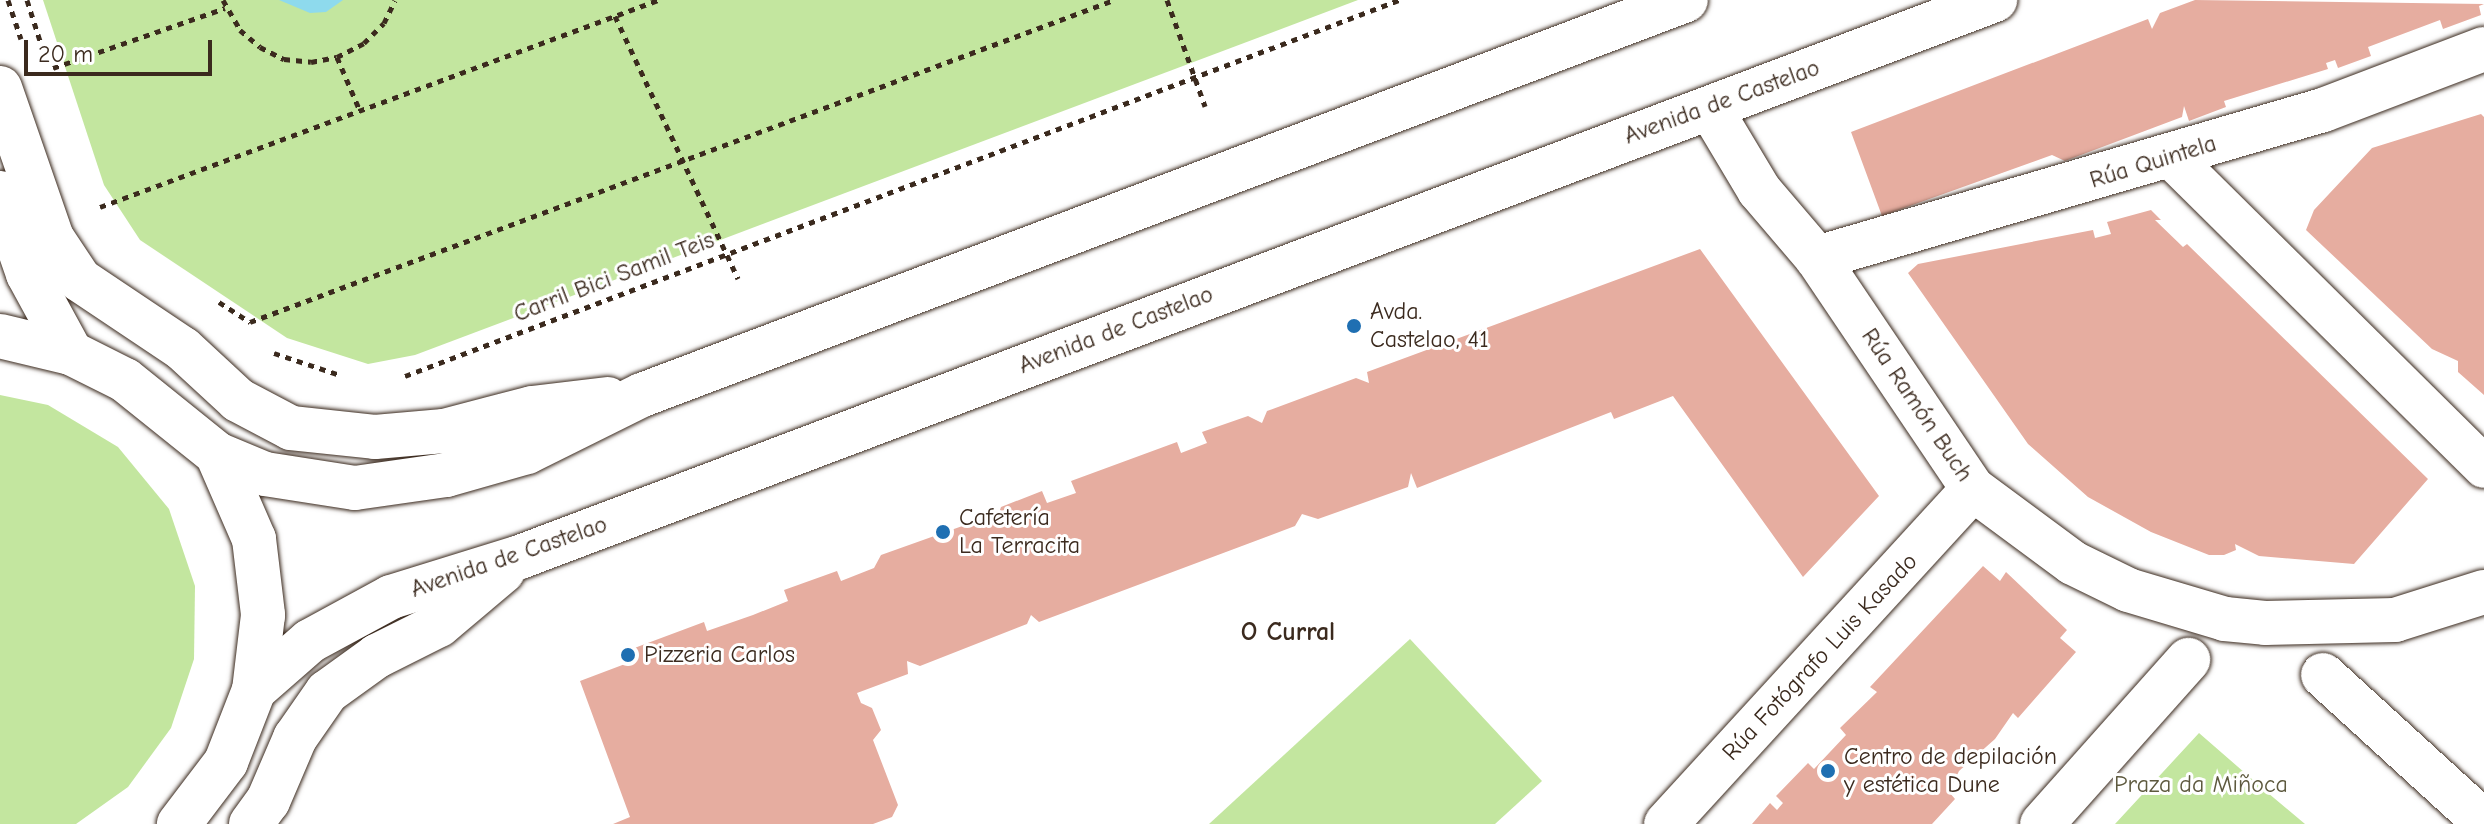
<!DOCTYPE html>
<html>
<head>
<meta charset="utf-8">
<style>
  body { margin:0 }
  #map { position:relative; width:2484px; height:824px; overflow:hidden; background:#fff; font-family:"Comic Neue",sans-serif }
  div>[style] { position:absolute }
  .green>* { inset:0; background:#c3e69f }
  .water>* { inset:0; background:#8edaed }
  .building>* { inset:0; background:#e6ada0 }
  .path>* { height:5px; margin-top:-2.5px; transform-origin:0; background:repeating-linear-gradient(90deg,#3b2a1e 0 6px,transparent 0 12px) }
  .roads { filter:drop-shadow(0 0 2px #3b2a1e) drop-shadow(0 0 2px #3b2a1e) }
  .pedestrian>* { height:42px; margin:-21px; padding:0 21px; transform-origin:21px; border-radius:21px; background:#fff }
  .minor>* { height:44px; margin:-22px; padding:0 22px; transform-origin:22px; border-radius:22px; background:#fff }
  .primary>* { height:44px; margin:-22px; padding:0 22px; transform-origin:22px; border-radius:22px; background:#fff }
  .dots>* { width:22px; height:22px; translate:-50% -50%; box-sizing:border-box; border:4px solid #fff; border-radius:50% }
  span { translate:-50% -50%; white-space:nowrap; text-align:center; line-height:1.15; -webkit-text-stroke:6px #fff; paint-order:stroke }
  .street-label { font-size:24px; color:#3b2a1e }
  .poi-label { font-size:24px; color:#3b2a1e }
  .left { translate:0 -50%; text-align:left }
  .park-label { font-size:24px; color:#5d593e }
  .neighbourhood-label { font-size:26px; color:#3b2a1e; font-weight:700 }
  .scale { position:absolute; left:24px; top:40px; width:188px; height:36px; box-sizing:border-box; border:4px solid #3b2a1e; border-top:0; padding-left:10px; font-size:24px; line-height:28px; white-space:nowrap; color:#3b2a1e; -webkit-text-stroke:6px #fff; paint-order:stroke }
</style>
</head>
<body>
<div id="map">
  <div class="green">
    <div style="clip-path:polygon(43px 0,1358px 0,415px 355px,368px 364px,287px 338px,140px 240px,104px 185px)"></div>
    <div style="clip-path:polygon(0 395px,48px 405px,118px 447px,169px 509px,195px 586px,194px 659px,171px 728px,128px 787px,76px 824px,0 824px)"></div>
    <div style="clip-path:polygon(1410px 639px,1542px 781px,1495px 824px,1209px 824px)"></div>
    <div style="clip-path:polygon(2199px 733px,2268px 793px,2305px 824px,2115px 824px)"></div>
  </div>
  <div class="water">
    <div style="clip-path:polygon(279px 0,343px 0,326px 12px,310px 13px)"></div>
  </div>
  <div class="building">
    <div style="clip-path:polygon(2195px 0,2484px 4px,2479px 6px,2481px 15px,2443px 29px,2440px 20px,2368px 47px,2371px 56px,2338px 68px,2335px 60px,2326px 63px,2328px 69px,2224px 101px,2226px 107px,2189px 121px,2184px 106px,2182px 117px,2065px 161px,2052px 155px,1882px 216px,1851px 132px,2148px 19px,2152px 29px,2160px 13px)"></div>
    <div style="clip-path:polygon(2481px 114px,2484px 117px,2484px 395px,2458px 372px,2458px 361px,2432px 349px,2306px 230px,2314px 210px,2372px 148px)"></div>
    <div style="clip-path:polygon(2151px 210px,2161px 220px,2155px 220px,2183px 247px,2187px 244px,2428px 479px,2354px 564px,2259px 556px,2235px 544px,2236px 550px,2224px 555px,2209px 555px,2151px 532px,2088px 497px,2028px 444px,1908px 273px,1918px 264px,2093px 230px,2095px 238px,2111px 234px,2107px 222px)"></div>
    <div style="clip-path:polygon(1700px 249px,1879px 496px,1803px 577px,1673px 396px,1614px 419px,1611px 412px,1417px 488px,1411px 473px,1408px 487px,1318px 519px,1302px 514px,1295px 526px,1039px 622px,1031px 615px,1027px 624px,920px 666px,907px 661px,908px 674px,857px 693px,861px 703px,872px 708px,881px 730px,873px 740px,898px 805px,892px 817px,873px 824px,613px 824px,630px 817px,580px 681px,625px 664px,621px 653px,704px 622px,707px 631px,753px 615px,788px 601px,784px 590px,837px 571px,841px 581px,874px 568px,881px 555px,982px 519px,996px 521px,1001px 507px,1042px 491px,1047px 503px,1076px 493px,1071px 481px,1177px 442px,1181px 453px,1207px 443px,1202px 432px,1248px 416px,1262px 423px,1267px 411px,1356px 378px,1369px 383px,1367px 372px)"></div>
    <div style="clip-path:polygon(1983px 566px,2000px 581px,2006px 572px,2067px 630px,2060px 638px,2076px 652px,2018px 718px,2013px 713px,1995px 739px,1959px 771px,1949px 792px,1955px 799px,1932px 824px,1752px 824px,1770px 803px,1777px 810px,1783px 803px,1776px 796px,1808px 763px,1814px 769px,1846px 735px,1840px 728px,1877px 692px,1870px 687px)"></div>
  </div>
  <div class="path">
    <div style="left:8px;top:0;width:41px;rotate:71.6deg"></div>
    <div style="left:27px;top:0;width:52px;rotate:72.3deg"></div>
    <div style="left:223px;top:0;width:34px;rotate:60deg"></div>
    <div style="left:240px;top:30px;width:26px;rotate:40deg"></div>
    <div style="left:260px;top:47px;width:27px;rotate:27deg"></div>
    <div style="left:284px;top:59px;width:27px;rotate:6deg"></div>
    <div style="left:311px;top:62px;width:26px;rotate:-11deg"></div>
    <div style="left:337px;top:57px;width:30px;rotate:-27deg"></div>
    <div style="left:364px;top:43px;width:28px;rotate:-45deg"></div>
    <div style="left:384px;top:23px;width:25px;rotate:-64deg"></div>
    <div style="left:1167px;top:0;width:113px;rotate:70.3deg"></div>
    <div style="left:615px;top:16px;width:290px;rotate:64.9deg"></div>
    <div style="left:337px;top:57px;width:59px;rotate:66.9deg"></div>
    <div style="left:53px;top:68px;width:182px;rotate:-19.2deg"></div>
    <div style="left:100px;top:207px;width:595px;rotate:-20.35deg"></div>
    <div style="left:219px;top:302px;width:37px;rotate:33deg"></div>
    <div style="left:250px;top:322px;width:922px;rotate:-20.44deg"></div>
    <div style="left:274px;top:353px;width:70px;rotate:18.4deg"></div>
    <div style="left:405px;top:376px;width:1063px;rotate:-20.72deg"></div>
  </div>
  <div class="roads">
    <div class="pedestrian">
      <div style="left:2170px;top:156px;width:442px;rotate:44.7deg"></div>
    </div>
    <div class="minor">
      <div style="left:1710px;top:108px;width:96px;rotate:59.1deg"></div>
      <div style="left:1759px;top:190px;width:89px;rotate:49.5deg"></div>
      <div style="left:1817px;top:258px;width:279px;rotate:56deg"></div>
      <div style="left:1973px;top:489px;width:124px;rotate:36.5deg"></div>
      <div style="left:2073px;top:563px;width:61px;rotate:26.1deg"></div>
      <div style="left:2128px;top:590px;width:101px;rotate:16.6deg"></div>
      <div style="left:2225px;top:619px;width:40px;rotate:5.7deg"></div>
      <div style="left:2265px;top:623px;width:130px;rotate:-1.3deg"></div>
      <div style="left:2395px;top:620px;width:93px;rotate:-17.5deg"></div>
      <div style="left:0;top:193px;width:86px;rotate:70.9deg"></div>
      <div style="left:28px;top:274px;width:90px;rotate:61.4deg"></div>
      <div style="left:1817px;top:258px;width:527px;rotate:-16.3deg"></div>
      <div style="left:2323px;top:110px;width:172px;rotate:-20.8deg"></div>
      <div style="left:2323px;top:675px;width:218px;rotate:42.4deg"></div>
      <div style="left:1666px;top:824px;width:454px;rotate:-47.5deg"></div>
      <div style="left:2042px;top:824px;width:220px;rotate:-48.3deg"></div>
    </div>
    <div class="primary">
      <div style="left:0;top:88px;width:159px;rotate:70.9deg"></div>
      <div style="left:52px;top:238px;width:50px;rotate:56.3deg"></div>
      <div style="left:80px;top:280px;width:124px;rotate:33.8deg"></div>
      <div style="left:183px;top:349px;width:75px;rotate:42.8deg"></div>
      <div style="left:238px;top:400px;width:60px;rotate:27.8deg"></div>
      <div style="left:291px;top:428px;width:84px;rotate:6.1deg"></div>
      <div style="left:375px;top:437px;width:69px;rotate:-5deg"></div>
      <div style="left:444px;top:431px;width:91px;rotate:-14.6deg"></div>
      <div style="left:532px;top:408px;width:76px;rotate:-6.8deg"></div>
      <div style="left:0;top:336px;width:73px;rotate:13.5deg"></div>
      <div style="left:71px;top:353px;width:60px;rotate:26.6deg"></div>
      <div style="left:125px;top:380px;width:118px;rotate:38.8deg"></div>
      <div style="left:217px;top:454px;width:93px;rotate:66.5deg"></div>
      <div style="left:254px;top:539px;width:77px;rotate:83.2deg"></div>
      <div style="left:263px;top:615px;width:76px;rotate:96.8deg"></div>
      <div style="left:254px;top:690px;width:77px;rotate:111.3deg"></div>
      <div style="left:226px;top:762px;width:78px;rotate:127.2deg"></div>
      <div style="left:217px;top:454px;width:52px;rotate:22.6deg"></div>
      <div style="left:265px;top:474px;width:91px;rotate:8.8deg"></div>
      <div style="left:355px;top:488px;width:92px;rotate:-8.1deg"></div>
      <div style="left:446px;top:475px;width:84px;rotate:-15.9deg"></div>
      <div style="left:527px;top:452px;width:128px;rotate:-26.4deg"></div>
      <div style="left:642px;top:395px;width:1116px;rotate:-20.72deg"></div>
      <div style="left:254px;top:690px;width:74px;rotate:-41.2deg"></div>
      <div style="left:310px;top:641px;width:92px;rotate:-28.5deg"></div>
      <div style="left:391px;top:597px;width:135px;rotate:-17.2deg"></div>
      <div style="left:520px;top:557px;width:1577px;rotate:-20.69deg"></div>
      <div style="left:251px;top:824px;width:29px;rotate:-54deg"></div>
      <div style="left:268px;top:801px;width:69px;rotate:-66.8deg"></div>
      <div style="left:295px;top:738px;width:56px;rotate:-55.2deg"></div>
      <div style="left:327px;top:692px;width:62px;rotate:-35.8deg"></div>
      <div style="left:377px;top:656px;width:69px;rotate:-26.6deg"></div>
      <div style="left:439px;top:625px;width:84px;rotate:-40.2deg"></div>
    </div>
  </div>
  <div class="dots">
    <div style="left:1354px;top:326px;background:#1f6fb2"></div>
    <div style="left:943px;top:532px;background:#1f6fb2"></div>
    <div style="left:628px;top:655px;background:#1f6fb2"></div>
    <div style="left:1828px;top:771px;background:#1f6fb2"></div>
  </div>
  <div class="street-label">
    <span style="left:1722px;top:102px;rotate:-20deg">Avenida de Castelao</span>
    <span style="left:2153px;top:162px;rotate:-17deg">Rúa Quintela</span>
    <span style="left:614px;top:277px;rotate:-21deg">Carril Bici Samil Teis</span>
    <span style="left:1116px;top:330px;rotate:-21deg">Avenida de Castelao</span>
    <span style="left:1917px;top:405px;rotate:56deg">Rúa Ramón Buch</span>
    <span style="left:509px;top:557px;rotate:-19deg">Avenida de Castelao</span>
    <span style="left:1820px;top:657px;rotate:-47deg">Rúa Fotógrafo Luis Kasado</span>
  </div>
  <div class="poi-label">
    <span class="left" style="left:1370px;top:326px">Avda.<br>Castelao, 41</span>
    <span class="left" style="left:959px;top:532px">Cafetería<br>La Terracita</span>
    <span class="left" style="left:644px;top:655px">Pizzeria Carlos</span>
    <span class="left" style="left:1844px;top:771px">Centro de depilación<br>y estética Dune</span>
  </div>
  <div class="park-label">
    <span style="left:2201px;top:785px">Praza da Miñoca</span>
  </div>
  <div class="neighbourhood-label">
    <span style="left:1288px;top:633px">O Curral</span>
  </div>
  <div class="scale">20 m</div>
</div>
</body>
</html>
